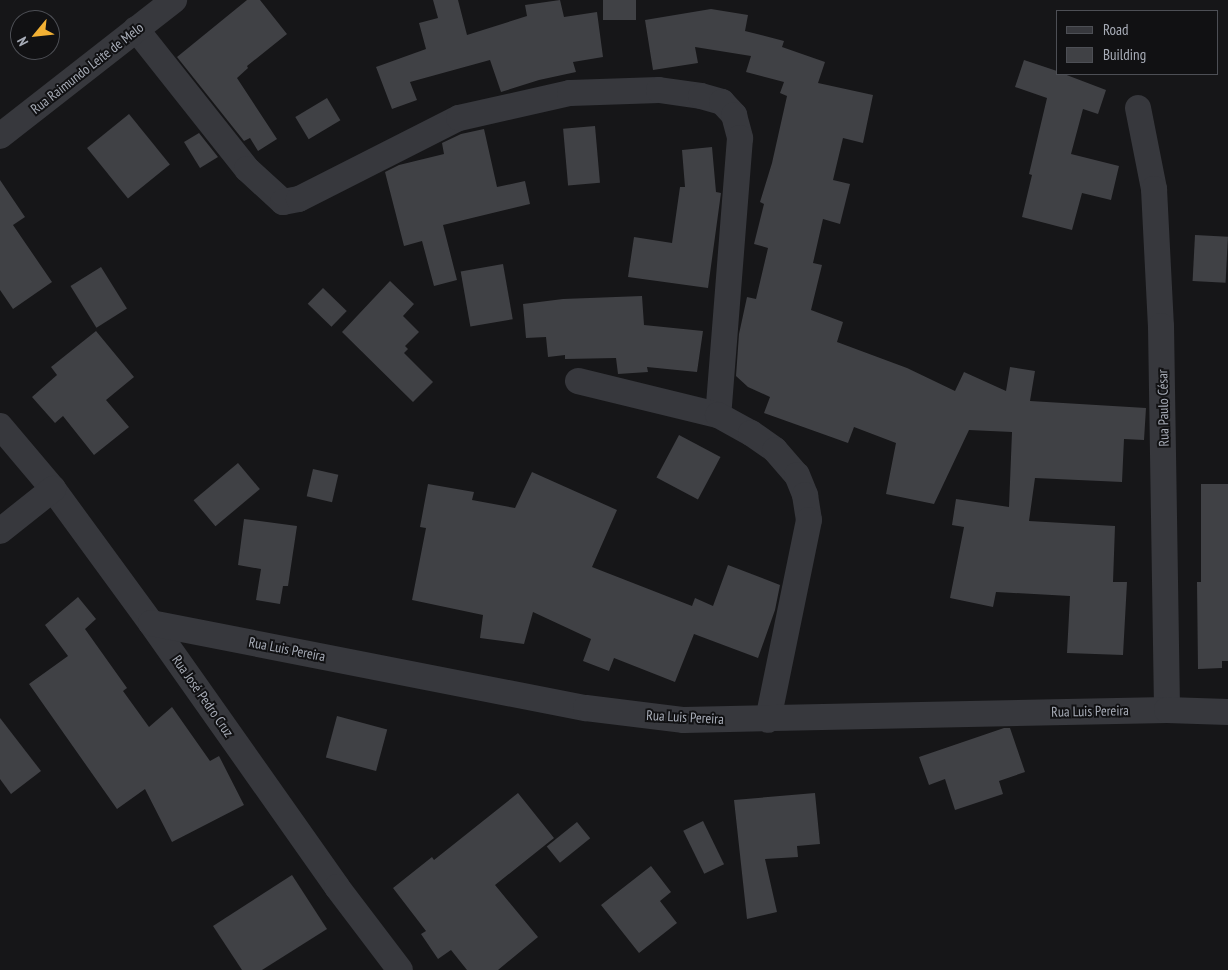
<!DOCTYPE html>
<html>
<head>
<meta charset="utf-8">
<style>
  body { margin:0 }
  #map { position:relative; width:1228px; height:970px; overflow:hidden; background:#161618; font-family:"PT Sans Narrow",sans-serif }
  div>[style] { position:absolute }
  .building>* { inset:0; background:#404145; transform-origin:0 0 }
  .minor>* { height:26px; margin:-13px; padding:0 13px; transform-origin:13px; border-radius:13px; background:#37383d }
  span { translate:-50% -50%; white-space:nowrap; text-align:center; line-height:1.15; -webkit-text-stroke:4px #111113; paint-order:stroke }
  .street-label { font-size:14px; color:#a8adb8 }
  .legend { position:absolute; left:1056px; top:10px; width:162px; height:65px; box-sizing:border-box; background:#111113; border:1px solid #4d4f55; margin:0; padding:6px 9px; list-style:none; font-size:15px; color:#a8adb8 }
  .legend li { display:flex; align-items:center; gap:10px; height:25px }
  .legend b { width:25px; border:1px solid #4d4f55 }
  .north { position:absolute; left:10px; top:10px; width:50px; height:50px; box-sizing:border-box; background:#111113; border:1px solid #4d4f55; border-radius:50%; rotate:242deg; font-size:14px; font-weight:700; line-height:20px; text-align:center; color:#a8adb8 }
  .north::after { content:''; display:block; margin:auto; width:18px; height:22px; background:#f2b134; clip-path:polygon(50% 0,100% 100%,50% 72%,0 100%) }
</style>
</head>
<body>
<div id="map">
  <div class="building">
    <div style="clip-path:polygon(247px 0,260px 0,287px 34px,247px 66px,248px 68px,237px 78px,277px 139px,258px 151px,250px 138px,244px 141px,177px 57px)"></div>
    <div style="clip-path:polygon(433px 0,458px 0,467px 35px,527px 16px,525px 5px,560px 0,564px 17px,597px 12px,603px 57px,573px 62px,576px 72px,539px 80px,501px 92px,490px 60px,410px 82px,417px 100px,392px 109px,376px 67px,426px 49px,419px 23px,438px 18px)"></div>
    <div style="left:603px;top:0;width:33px;height:20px"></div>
    <div style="clip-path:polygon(711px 9px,748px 15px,745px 31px,784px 41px,782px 47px,825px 62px,818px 83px,873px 95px,863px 143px,843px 138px,833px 180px,850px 184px,840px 224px,823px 219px,813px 263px,822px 265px,811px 310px,843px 322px,837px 342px,907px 368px,955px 391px,964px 372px,1006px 391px,1010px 367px,1035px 371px,1030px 401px,1146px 408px,1144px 440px,1124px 439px,1122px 482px,1035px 478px,1029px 521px,1115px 526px,1113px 582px,1127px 582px,1123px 655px,1067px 653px,1070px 596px,996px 592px,993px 607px,950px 598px,964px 527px,952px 525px,956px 499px,1009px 507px,1012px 432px,969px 430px,934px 504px,886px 494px,896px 443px,854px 427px,848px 443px,764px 413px,770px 397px,748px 387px,736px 376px,739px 334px,747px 297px,756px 299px,768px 248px,754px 244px,764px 204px,760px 202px,772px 163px,787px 96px,780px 93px,784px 82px,746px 72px,751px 56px,695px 47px,698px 63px,653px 70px,645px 20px)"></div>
    <div style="clip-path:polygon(1024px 60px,1057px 71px,1057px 74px,1064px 74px,1106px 90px,1098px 114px,1083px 109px,1071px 154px,1119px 166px,1111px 200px,1082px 193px,1072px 230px,1022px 217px,1032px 175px,1029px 174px,1047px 98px,1015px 87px)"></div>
    <div style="left:327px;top:98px;width:26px;height:37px;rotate:59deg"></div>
    <div style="left:129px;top:114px;width:65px;height:54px;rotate:51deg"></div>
    <div style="left:595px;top:126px;width:57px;height:32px;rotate:85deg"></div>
    <div style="clip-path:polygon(484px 129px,497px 187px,525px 181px,530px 204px,443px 225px,457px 280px,434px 286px,422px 241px,404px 246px,385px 172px,399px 165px,444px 154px,442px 143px,461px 134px)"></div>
    <div style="clip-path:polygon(199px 133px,218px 157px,200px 168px,184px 142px)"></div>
    <div style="clip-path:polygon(712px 147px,716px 192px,721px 193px,708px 288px,628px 277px,634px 237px,672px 243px,680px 187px,685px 187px,682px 150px)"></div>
    <div style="clip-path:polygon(0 180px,25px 217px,13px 225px,52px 282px,13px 309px,0 290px)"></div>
    <div style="left:1195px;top:235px;width:33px;height:46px;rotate:3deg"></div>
    <div style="left:503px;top:264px;width:56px;height:43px;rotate:80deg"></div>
    <div style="left:101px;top:267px;width:49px;height:36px;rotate:58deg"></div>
    <div style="clip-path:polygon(390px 281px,414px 304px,403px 316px,419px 332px,405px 346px,408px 349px,404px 353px,433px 382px,413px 402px,342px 332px)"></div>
    <div style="left:323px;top:288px;width:33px;height:22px;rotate:44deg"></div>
    <div style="clip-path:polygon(642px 296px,644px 325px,703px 331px,697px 372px,647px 367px,648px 372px,618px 374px,616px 358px,565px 359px,565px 355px,548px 357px,546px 337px,526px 338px,523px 304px,563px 299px)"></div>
    <div style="clip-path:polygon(96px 331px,134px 377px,106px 400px,129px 427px,94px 455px,63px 416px,55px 423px,32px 397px,57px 375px,51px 367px)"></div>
    <div style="left:679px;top:435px;width:47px;height:48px;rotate:28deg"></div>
    <div style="left:238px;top:463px;width:34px;height:58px;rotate:50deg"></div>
    <div style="left:313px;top:469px;width:26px;height:28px;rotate:13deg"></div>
    <div style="clip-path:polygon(532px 472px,617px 510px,592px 567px,692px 606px,695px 598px,713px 606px,728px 565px,780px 585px,775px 610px,758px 658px,694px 634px,675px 682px,614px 658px,609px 671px,583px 661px,591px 639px,533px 612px,524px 644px,480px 638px,483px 615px,412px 600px,426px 528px,420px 527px,428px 484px,474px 492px,472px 500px,515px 508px)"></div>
    <div style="clip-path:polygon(1201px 484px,1228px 484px,1228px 661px,1222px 661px,1222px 668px,1198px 669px,1197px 582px,1201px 582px)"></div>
    <div style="clip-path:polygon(244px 519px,297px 526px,288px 586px,283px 586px,280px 604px,256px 600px,261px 569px,238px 565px)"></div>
    <div style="clip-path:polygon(78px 597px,96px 619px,85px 629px,127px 688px,123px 691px,149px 727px,172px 707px,210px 761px,219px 756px,244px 805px,172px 842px,145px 789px,117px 809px,29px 684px,68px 656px,45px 625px)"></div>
    <div style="left:337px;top:716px;width:52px;height:43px;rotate:15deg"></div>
    <div style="clip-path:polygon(0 718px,41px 771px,11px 794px,0 779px)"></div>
    <div style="clip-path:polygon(1004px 728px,1010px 728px,1025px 772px,999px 781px,1003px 794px,955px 810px,945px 779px,929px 785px,919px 757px)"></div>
    <div style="clip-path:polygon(518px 793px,554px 838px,495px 885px,538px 937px,498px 970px,467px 970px,451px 950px,438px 959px,421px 934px,426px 931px,393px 888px,432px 857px,434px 860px)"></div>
    <div style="clip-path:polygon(815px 793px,820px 844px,797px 846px,798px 857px,765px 859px,777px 912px,747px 919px,734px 800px)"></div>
    <div style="left:703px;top:821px;width:48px;height:22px;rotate:64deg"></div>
    <div style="left:577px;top:822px;width:21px;height:39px;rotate:51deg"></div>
    <div style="clip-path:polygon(651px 866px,671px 892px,660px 901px,677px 923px,639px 953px,601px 905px)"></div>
    <div style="clip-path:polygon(292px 875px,327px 929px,262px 970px,242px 970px,213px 926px)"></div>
  </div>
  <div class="minor">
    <div style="left:136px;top:29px;width:179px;rotate:51.6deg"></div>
    <div style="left:247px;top:169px;width:49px;rotate:42.5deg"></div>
    <div style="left:283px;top:202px;width:16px;rotate:-11deg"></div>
    <div style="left:299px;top:199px;width:179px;rotate:-26.9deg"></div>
    <div style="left:459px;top:118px;width:114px;rotate:-12.7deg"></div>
    <div style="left:570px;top:93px;width:89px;rotate:-1.9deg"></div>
    <div style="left:659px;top:90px;width:42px;rotate:8.1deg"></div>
    <div style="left:701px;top:96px;width:22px;rotate:16deg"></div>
    <div style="left:722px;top:102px;width:18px;rotate:47deg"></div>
    <div style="left:734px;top:115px;width:24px;rotate:75deg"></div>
    <div style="left:740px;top:138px;width:278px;rotate:94.5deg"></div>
    <div style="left:1138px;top:108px;width:83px;rotate:78.8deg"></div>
    <div style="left:1154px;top:189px;width:137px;rotate:87.1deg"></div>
    <div style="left:1161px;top:326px;width:384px;rotate:89.1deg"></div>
    <div style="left:0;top:136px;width:221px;rotate:-38deg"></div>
    <div style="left:578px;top:381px;width:144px;rotate:13.7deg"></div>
    <div style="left:718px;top:415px;width:38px;rotate:29deg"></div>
    <div style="left:751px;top:433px;width:29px;rotate:35deg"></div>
    <div style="left:775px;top:450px;width:33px;rotate:49deg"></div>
    <div style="left:797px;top:475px;width:22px;rotate:68deg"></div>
    <div style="left:805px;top:495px;width:25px;rotate:81deg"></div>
    <div style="left:809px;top:520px;width:204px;rotate:101.6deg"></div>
    <div style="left:0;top:426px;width:82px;rotate:49.9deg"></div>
    <div style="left:53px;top:489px;width:166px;rotate:53.8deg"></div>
    <div style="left:151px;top:623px;width:323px;rotate:54.8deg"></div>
    <div style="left:337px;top:887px;width:104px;rotate:52.8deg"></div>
    <div style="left:0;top:531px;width:68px;rotate:-38.4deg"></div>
    <div style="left:151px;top:623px;width:443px;rotate:11.1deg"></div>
    <div style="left:586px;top:708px;width:99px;rotate:7deg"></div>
    <div style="left:684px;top:720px;width:483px;rotate:-1.2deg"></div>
    <div style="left:1167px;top:710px;width:61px;rotate:1.9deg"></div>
  </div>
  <div class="street-label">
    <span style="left:87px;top:68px;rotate:-38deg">Rua Raimundo Leite de Melo</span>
    <span style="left:1163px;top:408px;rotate:-91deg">Rua Paulo César</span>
    <span style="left:287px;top:649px;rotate:11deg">Rua Luis Pereira</span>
    <span style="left:203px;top:696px;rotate:55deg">Rua José Pedro Cruz</span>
    <span style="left:1090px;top:711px;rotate:-1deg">Rua Luis Pereira</span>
    <span style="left:685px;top:717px;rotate:3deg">Rua Luis Pereira</span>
  </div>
  <ul class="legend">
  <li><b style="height:6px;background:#37383d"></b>Road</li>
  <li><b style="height:14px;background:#404145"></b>Building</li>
  </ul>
  <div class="north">N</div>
</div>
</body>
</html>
